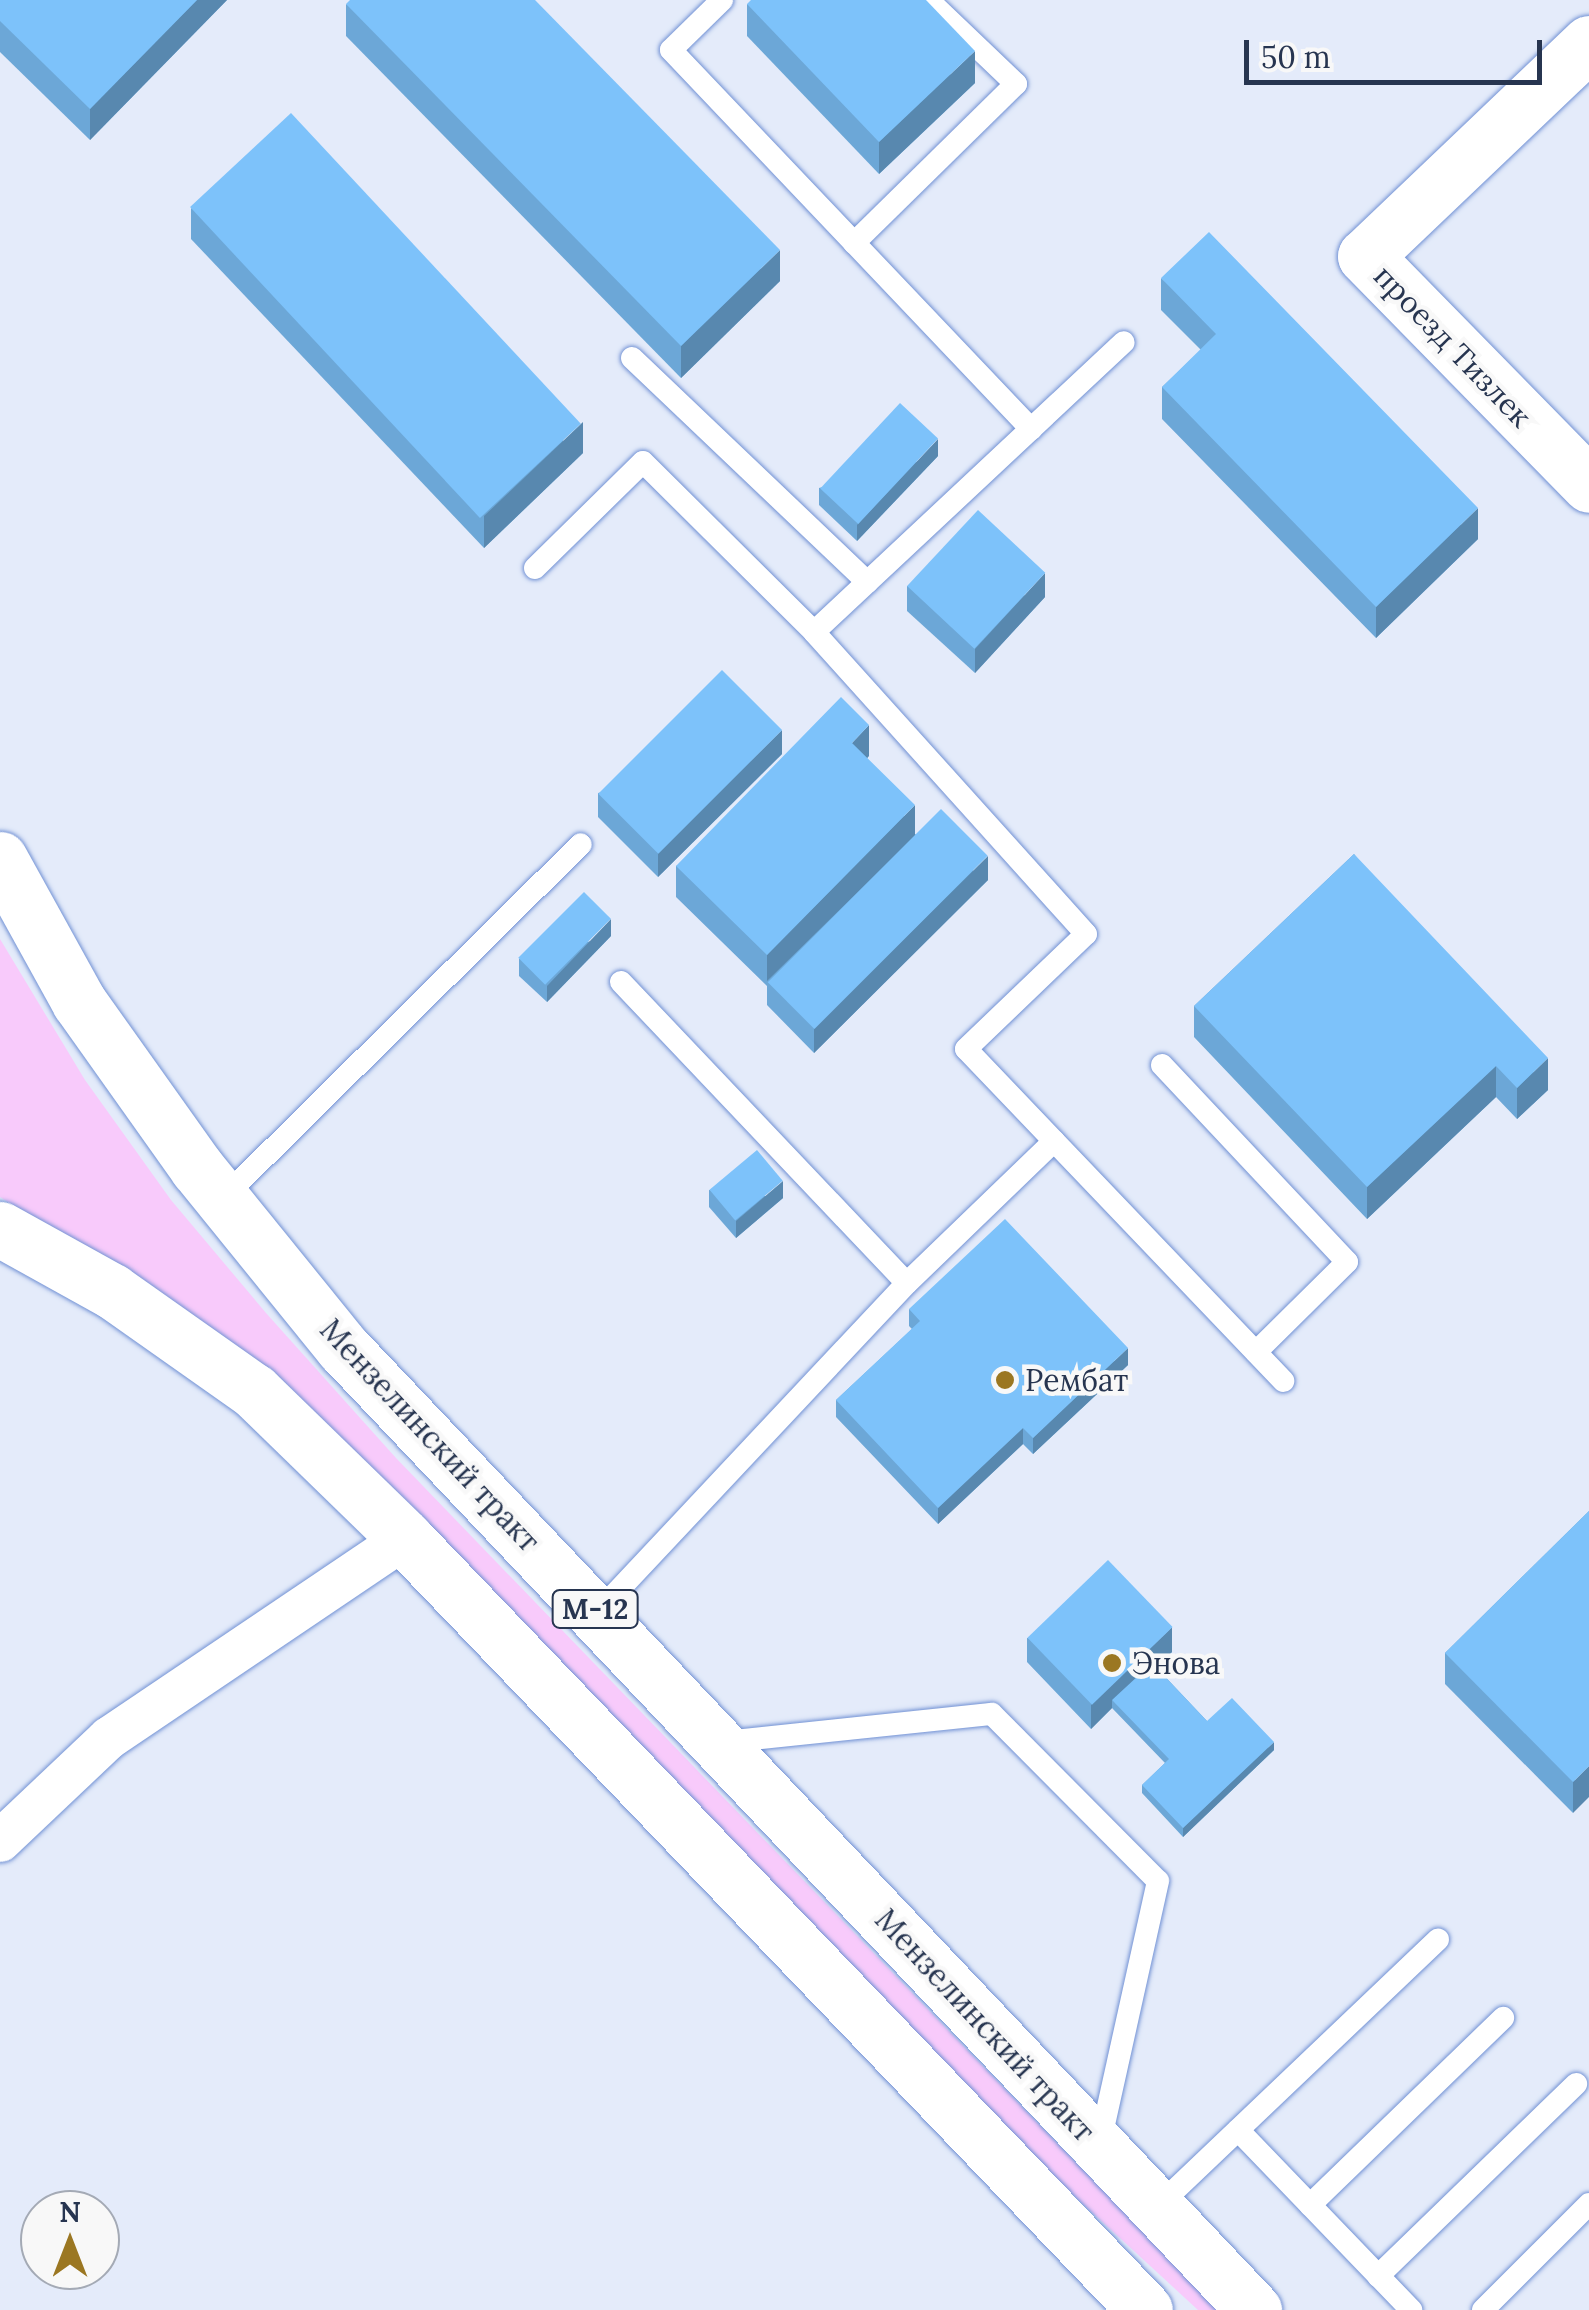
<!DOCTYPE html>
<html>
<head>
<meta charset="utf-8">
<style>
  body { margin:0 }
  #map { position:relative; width:1589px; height:2310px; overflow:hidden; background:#e4ebfa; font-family:Lora,serif }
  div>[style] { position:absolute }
  .green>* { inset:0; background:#f8cafb }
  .roads { filter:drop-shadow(0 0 2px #7191d4) drop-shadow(0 0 2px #7191d4) }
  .service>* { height:22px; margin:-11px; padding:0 11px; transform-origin:11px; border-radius:11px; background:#fff }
  .minor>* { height:42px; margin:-21px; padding:0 21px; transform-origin:21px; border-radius:21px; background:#fff }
  .tertiary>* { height:55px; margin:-27.5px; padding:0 27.5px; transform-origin:27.5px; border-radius:27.5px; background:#fff }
  .primary>* { height:55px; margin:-27.5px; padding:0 27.5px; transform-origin:27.5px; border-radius:27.5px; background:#fff }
  .wall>* { inset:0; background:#6ca7d7 }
  .shaded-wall>* { inset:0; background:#5888af }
  .building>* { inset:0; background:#7dc2fa; transform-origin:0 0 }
  .dots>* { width:28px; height:28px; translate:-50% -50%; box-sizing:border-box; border:5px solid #f8f8f8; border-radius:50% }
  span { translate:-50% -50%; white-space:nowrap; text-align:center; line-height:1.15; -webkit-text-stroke:9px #f8f8f8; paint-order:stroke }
  .shield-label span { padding:2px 8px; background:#f8f8f8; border:2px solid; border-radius:8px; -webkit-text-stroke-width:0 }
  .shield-label { font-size:28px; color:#273550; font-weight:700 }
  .street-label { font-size:30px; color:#273550 }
  .poi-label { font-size:30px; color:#273550 }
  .left { translate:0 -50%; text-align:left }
  .north { position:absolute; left:20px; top:2190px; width:100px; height:100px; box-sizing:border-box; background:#f8f8f8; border:2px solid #a4aab5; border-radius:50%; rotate:0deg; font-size:28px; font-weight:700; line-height:40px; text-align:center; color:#273550 }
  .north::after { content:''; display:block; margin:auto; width:35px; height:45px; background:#9b7722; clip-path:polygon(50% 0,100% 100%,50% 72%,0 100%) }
  .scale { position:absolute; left:1244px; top:40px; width:298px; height:45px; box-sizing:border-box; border:5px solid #273550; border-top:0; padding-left:12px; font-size:30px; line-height:35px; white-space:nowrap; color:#273550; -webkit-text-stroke:8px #f8f8f8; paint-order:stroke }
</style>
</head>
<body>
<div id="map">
  <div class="green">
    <div style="clip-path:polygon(0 939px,85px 1080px,171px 1200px,266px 1313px,396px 1458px,1218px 2310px,1198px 2310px,1033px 2158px,247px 1356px,0 1197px)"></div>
  </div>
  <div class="roads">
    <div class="service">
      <div style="left:722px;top:0;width:71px;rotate:135.6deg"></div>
      <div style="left:671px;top:50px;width:523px;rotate:46.47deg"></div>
      <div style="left:854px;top:243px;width:227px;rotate:-44.5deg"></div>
      <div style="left:1016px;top:84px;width:122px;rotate:-136.3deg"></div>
      <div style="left:632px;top:358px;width:325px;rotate:43.6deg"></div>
      <div style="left:535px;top:568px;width:151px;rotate:-44.5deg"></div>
      <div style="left:643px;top:462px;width:241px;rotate:44.8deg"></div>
      <div style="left:621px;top:982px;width:415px;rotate:46.5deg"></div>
      <div style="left:1162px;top:1065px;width:270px;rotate:46.8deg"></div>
      <div style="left:1347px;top:1262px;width:128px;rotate:135.3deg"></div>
      <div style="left:1054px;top:1141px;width:127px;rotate:-133.7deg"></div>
      <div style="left:966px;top:1049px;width:166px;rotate:-43.8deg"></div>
      <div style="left:1086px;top:934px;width:406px;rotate:-132deg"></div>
      <div style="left:814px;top:632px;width:424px;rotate:-43.1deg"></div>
      <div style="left:223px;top:1198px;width:503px;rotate:-44.68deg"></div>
      <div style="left:598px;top:1612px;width:451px;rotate:-46.8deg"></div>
      <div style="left:907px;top:1283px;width:204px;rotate:-44deg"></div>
      <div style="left:1054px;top:1141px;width:332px;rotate:46.3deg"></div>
      <div style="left:724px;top:1742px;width:269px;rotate:-6deg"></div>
      <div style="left:992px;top:1714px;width:235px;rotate:45.2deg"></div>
      <div style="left:1158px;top:1881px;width:267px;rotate:102.5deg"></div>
      <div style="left:1238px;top:2130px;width:250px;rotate:46.1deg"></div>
      <div style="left:1310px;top:2205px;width:269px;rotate:-44.1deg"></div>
      <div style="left:1157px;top:2207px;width:388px;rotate:-43.6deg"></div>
      <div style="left:1378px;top:2276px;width:276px;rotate:-44.1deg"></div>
      <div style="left:1483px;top:2310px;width:150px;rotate:-45deg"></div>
    </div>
    <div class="minor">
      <div style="left:0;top:1841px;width:150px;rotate:-43.4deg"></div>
      <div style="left:109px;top:1738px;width:357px;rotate:-34deg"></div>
    </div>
    <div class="tertiary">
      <div style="left:1589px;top:43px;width:309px;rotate:136.4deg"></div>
      <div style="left:1365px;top:256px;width:320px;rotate:45.6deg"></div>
    </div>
    <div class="primary">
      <div style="left:0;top:859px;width:163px;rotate:61.1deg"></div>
      <div style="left:79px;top:1002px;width:204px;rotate:54.6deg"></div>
      <div style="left:197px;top:1168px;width:232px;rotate:51deg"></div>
      <div style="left:343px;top:1348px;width:1325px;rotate:46.56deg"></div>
      <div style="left:0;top:1229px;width:128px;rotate:29deg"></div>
      <div style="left:112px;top:1291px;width:174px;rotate:35.2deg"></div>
      <div style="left:254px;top:1391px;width:211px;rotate:44.2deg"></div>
      <div style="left:405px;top:1538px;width:1069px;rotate:46.21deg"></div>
    </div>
  </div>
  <div class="wall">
    <div style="clip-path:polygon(0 0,227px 0,90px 140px,0 52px)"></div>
    <div style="clip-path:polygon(346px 4px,780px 281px,681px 378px,346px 36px)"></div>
    <div style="clip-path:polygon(747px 4px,975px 83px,879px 174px,747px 36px)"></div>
    <div style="clip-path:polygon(191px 208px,583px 453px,484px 548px,191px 239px)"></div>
    <div style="clip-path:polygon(1161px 278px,1478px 539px,1376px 638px,1162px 419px,1162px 387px,1201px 350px,1161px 310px)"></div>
    <div style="clip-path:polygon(938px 456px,857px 541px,819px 505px,819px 488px)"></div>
    <div style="clip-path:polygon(907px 586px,1045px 597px,975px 673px,907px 611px)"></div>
    <div style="clip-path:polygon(782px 754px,658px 877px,598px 817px,598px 793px)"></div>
    <div style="clip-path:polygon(869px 756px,867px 758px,915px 834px,988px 880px,814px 1053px,767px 1005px,767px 986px,676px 897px,676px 866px)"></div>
    <div style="clip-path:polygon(1354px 854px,1548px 1090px,1517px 1119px,1496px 1097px,1367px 1219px,1194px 1037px,1194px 1006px)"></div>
    <div style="clip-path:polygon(611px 936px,547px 1002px,519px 976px,519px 959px)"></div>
    <div style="clip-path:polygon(709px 1190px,783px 1198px,736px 1238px,709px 1207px)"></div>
    <div style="clip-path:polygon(909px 1309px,1128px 1365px,1033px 1454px,1023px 1444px,938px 1524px,836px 1417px,836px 1400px,912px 1329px,909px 1326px)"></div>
    <div style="clip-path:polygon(1589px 1511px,1573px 1813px,1445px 1684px,1445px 1653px)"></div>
    <div style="clip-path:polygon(1027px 1638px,1172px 1652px,1156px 1667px,1207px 1721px,1274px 1750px,1183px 1837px,1142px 1793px,1142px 1785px,1165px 1763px,1112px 1708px,1091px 1729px,1027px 1662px)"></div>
  </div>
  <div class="shaded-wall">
    <div style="clip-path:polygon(197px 0,227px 0,90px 140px,90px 109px)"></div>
    <div style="clip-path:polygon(975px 51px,975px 83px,879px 174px,879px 142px)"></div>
    <div style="clip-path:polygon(780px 250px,780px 281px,681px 378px,681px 346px)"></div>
    <div style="clip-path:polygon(583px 422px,583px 453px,484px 548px,484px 516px)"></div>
    <div style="clip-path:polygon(938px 439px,938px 456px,857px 541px,857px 525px)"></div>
    <div style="clip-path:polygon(1478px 508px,1478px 539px,1376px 638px,1376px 607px)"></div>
    <div style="clip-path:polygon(1045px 573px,1045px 597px,975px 673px,975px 649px)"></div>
    <div style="clip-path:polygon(869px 725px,869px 756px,852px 774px,852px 743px)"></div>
    <div style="clip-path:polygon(782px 730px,782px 754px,658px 877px,658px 852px)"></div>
    <div style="clip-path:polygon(915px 805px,915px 836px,767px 981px,767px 986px,767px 955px)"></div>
    <div style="clip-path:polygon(988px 856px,988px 880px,814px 1053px,814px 1028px)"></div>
    <div style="clip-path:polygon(611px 919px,611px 936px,547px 1002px,547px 986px)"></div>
    <div style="clip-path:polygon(1548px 1058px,1548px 1090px,1517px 1119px,1517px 1088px)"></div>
    <div style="clip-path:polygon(1496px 1066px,1496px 1097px,1367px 1219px,1367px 1187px)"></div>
    <div style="clip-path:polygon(783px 1181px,783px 1198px,736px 1238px,736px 1221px)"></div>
    <div style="clip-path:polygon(1128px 1348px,1128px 1365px,1033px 1454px,1033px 1438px)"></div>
    <div style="clip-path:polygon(1023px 1428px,1023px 1444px,938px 1524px,938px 1508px)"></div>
    <div style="clip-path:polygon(1172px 1627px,1172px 1652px,1117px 1704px,1112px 1700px,1112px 1708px,1091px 1729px,1091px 1705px)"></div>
    <div style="clip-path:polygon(1274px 1742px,1274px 1750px,1183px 1837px,1183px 1828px)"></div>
    <div style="clip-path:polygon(1589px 1766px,1589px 1797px,1573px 1813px,1573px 1782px)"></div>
  </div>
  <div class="building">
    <div style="clip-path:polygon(0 0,197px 0,90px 109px,0 21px)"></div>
    <div style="clip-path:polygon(350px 0,535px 0,780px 250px,681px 346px,346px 4px)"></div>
    <div style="clip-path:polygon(751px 0,926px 0,975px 51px,879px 142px,747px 4px)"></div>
    <div style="left:291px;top:113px;width:425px;height:138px;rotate:47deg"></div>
    <div style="clip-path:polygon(1209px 232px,1478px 508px,1376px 607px,1162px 387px,1216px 334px,1161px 278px)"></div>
    <div style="left:900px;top:403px;width:52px;height:117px;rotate:43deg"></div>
    <div style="left:978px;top:510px;width:92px;height:104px;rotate:43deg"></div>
    <div style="left:722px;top:670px;width:85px;height:175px;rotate:45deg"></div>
    <div style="clip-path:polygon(841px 697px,869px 725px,852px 743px,915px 805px,767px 955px,676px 866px)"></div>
    <div style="left:941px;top:809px;width:66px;height:245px;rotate:45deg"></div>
    <div style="clip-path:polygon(1354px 854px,1548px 1058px,1517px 1088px,1496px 1066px,1367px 1187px,1194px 1006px)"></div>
    <div style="left:584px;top:892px;width:38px;height:93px;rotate:45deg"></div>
    <div style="left:757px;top:1150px;width:40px;height:62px;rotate:50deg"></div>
    <div style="clip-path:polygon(1005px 1219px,1128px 1348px,1033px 1438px,1023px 1428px,938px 1508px,836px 1400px,920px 1321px,909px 1309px)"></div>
    <div style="clip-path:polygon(1589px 1511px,1589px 1766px,1573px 1782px,1445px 1653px)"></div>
    <div style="left:1108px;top:1560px;width:93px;height:112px;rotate:46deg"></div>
    <div style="clip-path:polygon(1152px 1663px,1207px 1721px,1232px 1698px,1274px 1742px,1183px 1828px,1142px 1785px,1169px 1759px,1112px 1700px)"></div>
  </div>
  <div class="dots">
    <div style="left:1005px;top:1380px;background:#9b7722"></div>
    <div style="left:1112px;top:1663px;background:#9b7722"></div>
  </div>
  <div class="shield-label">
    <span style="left:595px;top:1609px">М-12</span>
  </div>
  <div class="street-label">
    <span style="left:1453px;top:346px;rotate:46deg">проезд Тизлек</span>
    <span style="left:430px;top:1435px;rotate:47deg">Мензелинский тракт</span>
    <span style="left:985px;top:2025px;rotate:47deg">Мензелинский тракт</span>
  </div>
  <div class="poi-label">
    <span class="left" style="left:1025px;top:1380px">Рембат</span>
    <span class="left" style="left:1132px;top:1663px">Энова</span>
  </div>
  <div class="north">N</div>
  <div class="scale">50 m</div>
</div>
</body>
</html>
